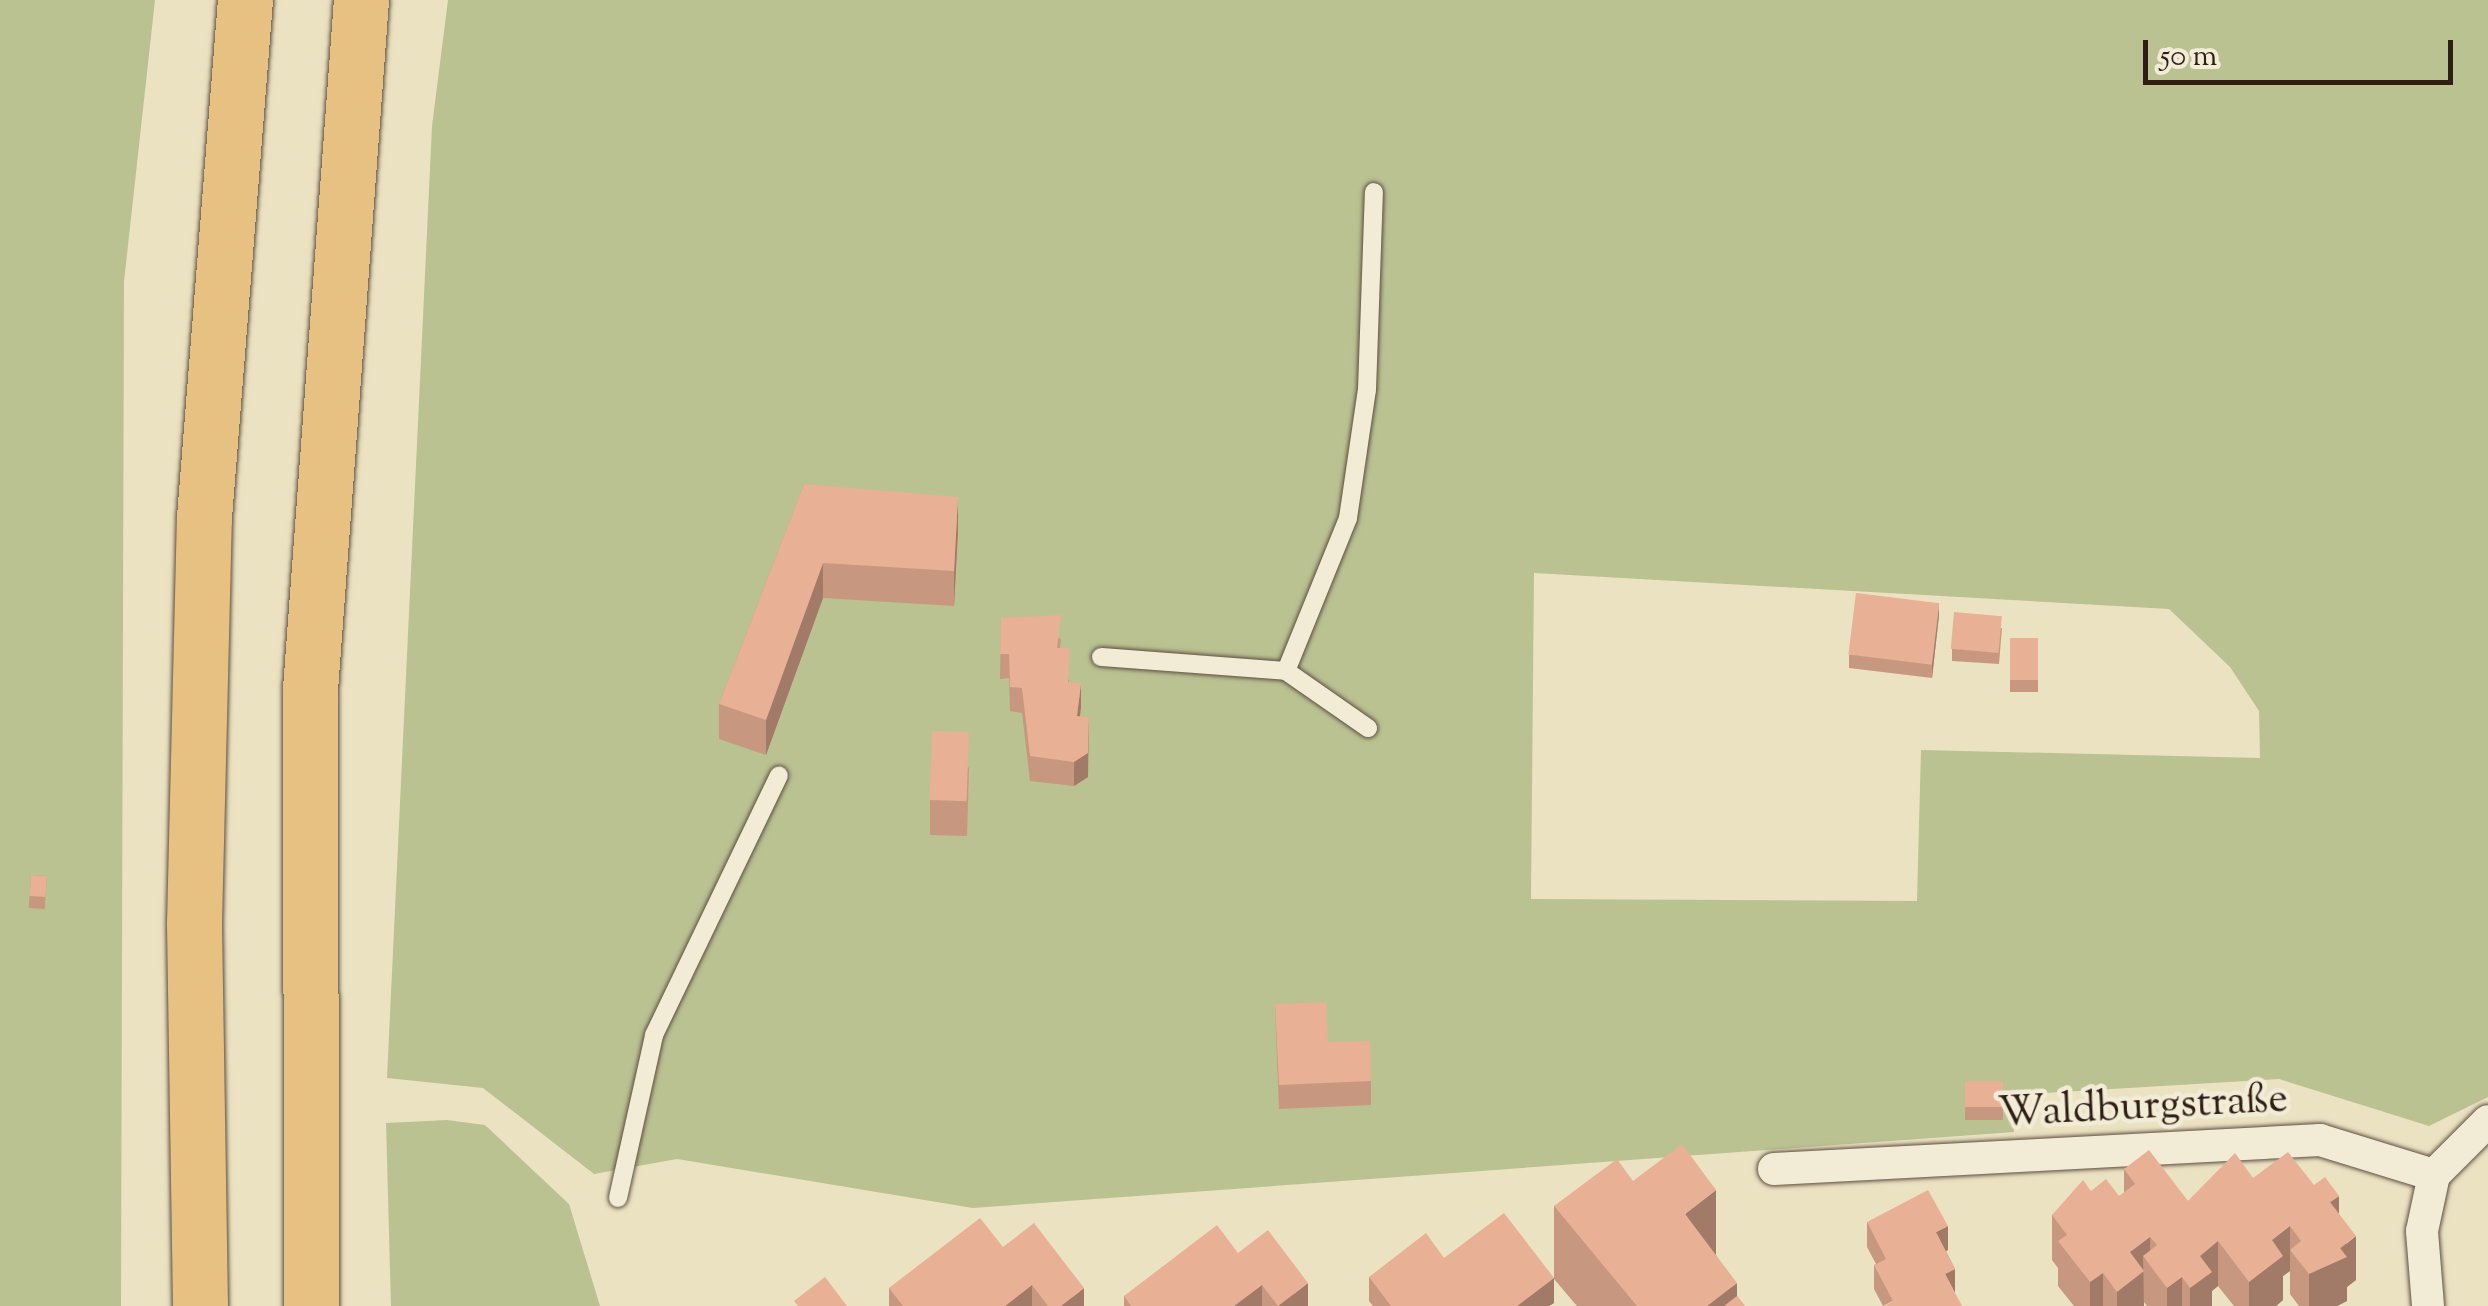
<!DOCTYPE html>
<html>
<head>
<meta charset="utf-8">
<style>
  body { margin:0 }
  #map { position:relative; width:2488px; height:1306px; overflow:hidden; background:#ebe2c2; font-family:"Sorts Mill Goudy",serif }
  div>[style] { position:absolute }
  .green>* { inset:0; background:#bac292 }
  .roads { filter:drop-shadow(0 0 2px #5e4f40) drop-shadow(0 0 2px #5e4f40) }
  .service>* { height:18px; margin:-9px; padding:0 9px; transform-origin:9px; border-radius:9px; background:#f2ecd7 }
  .minor>* { height:32px; margin:-16px; padding:0 16px; transform-origin:16px; border-radius:16px; background:#f2ecd7 }
  .motorway>* { height:55px; margin:-27.5px; padding:0 27.5px; transform-origin:27.5px; border-radius:27.5px; background:#e6c181 }
  .wall>* { inset:0; background:#c8977f; transform-origin:0 0 }
  .shaded-wall>* { inset:0; background:#a27b68 }
  .building>* { inset:0; background:#e8b094; transform-origin:0 0 }
  span { translate:-50% -50%; white-space:nowrap; text-align:center; line-height:1.15; -webkit-text-stroke:9px #f2ecd7; paint-order:stroke }
  .street-label { font-size:42px; color:#2f1e15 }
  .scale { position:absolute; left:2143px; top:40px; width:310px; height:45px; box-sizing:border-box; border:5px solid #2f1e15; border-top:0; padding-left:12px; font-size:30px; line-height:35px; white-space:nowrap; color:#2f1e15; -webkit-text-stroke:8px #f2ecd7; paint-order:stroke }
</style>
</head>
<body>
<div id="map">
  <div class="green">
    <div style="clip-path:polygon(0 0,155px 0,124px 282px,121px 1306px,0 1306px)"></div>
    <div style="clip-path:polygon(evenodd,448px 0,2488px 0,2488px 1097px,2429px 1126px,2279px 1079px,2013px 1095px,2014px 1132px,973px 1208px,677px 1159px,594px 1174px,483px 1088px,387px 1078px,432px 126px,448px 0,1534px 573px,2169px 609px,2230px 667px,2259px 711px,2260px 758px,1921px 750px,1917px 901px,1531px 899px,1534px 573px)"></div>
    <div style="clip-path:polygon(447px 1120px,485px 1125px,569px 1204px,600px 1306px,391px 1306px,386px 1123px)"></div>
  </div>
  <div class="roads">
    <div class="service">
      <div style="left:1101px;top:657px;width:186px;rotate:4.3deg"></div>
      <div style="left:1286px;top:671px;width:165px;rotate:-67.9deg"></div>
      <div style="left:1348px;top:518px;width:129px;rotate:-81.6deg"></div>
      <div style="left:1367px;top:390px;width:198px;rotate:-88deg"></div>
      <div style="left:1286px;top:671px;width:100px;rotate:34.8deg"></div>
      <div style="left:618px;top:1198px;width:167px;rotate:-77.5deg"></div>
      <div style="left:654px;top:1035px;width:288px;rotate:-64.3deg"></div>
    </div>
    <div class="minor">
      <div style="left:1774px;top:1169px;width:547px;rotate:-3.04deg"></div>
      <div style="left:2320px;top:1140px;width:119px;rotate:17.1deg"></div>
      <div style="left:2428px;top:1306px;width:75px;rotate:-94.6deg"></div>
      <div style="left:2422px;top:1231px;width:57px;rotate:-77.9deg"></div>
      <div style="left:2434px;top:1175px;width:76px;rotate:-45deg"></div>
    </div>
    <div class="motorway">
      <div style="left:200px;top:1306px;width:383px;rotate:-90.9deg"></div>
      <div style="left:194px;top:923px;width:406px;rotate:-88.6deg"></div>
      <div style="left:204px;top:517px;width:519px;rotate:-85.47deg"></div>
      <div style="left:311px;top:1306px;width:617px;rotate:-90.09deg"></div>
      <div style="left:310px;top:689px;width:691px;rotate:-85.77deg"></div>
    </div>
  </div>
  <div class="wall">
    <div style="clip-path:polygon(804px 484px,958px 532px,954px 606px,823px 598px,766px 755px,719px 739px,719px 704px)"></div>
    <div style="clip-path:polygon(1939px 615px,1932px 678px,1849px 668px,1849px 655px)"></div>
    <div style="clip-path:polygon(1001px 618px,1061px 639px,1060px 648px,1069px 682px,1081px 707px,1080px 716px,1088px 777px,1074px 786px,1030px 781px,1022px 713px,1010px 711px,1009px 678px,1000px 679px)"></div>
    <div style="clip-path:polygon(2002px 628px,1999px 664px,1952px 661px,1952px 649px)"></div>
    <div style="left:2010px;top:638px;width:28px;height:54px"></div>
    <div style="clip-path:polygon(969px 767px,967px 836px,930px 835px,930px 800px)"></div>
    <div style="left:31px;top:875px;width:16px;height:33px;rotate:4deg"></div>
    <div style="clip-path:polygon(1275px 1004px,1371px 1081px,1371px 1105px,1279px 1109px)"></div>
    <div style="left:2003px;top:1081px;width:39px;height:38px;rotate:90deg"></div>
    <div style="clip-path:polygon(2124px 1169px,2188px 1201px,2253px 1178px,2314px 1185px,2339px 1214px,2356px 1280px,2347px 1287px,2347px 1301px,2337px 1306px,2299px 1306px,2290px 1294px,2290px 1271px,2283px 1276px,2283px 1300px,2276px 1306px,2234px 1306px,2218px 1286px,2212px 1291px,2212px 1306px,2147px 1306px,2144px 1302px,2144px 1306px,2074px 1306px,2058px 1286px,2058px 1268px,2052px 1260px,2052px 1215px,2091px 1191px,2119px 1196px,2124px 1193px)"></div>
    <div style="clip-path:polygon(1633px 1181px,1716px 1255px,1737px 1296px,1745px 1306px,1577px 1306px,1554px 1279px,1554px 1303px,1549px 1306px,1373px 1306px,1369px 1301px,1369px 1277px,1444px 1258px,1554px 1278px,1554px 1206px)"></div>
    <div style="clip-path:polygon(1867px 1222px,1948px 1250px,1946px 1251px,1955px 1269px,1883px 1306px,1874px 1289px,1874px 1265px,1876px 1264px,1867px 1247px)"></div>
    <div style="clip-path:polygon(1003px 1247px,1084px 1306px,889px 1306px,889px 1288px)"></div>
    <div style="clip-path:polygon(1238px 1253px,1308px 1306px,1124px 1306px,1124px 1296px)"></div>
  </div>
  <div class="shaded-wall">
    <div style="clip-path:polygon(958px 497px,958px 532px,954px 606px,954px 571px)"></div>
    <div style="clip-path:polygon(823px 563px,823px 598px,766px 755px,766px 720px)"></div>
    <div style="clip-path:polygon(1939px 603px,1939px 615px,1932px 678px,1932px 665px)"></div>
    <div style="clip-path:polygon(1081px 683px,1081px 707px,1077px 740px,1077px 716px)"></div>
    <div style="clip-path:polygon(1089px 717px,1088px 777px,1074px 786px,1074px 762px)"></div>
    <div style="clip-path:polygon(1716px 1190px,1716px 1262px,1685px 1214px)"></div>
    <div style="clip-path:polygon(2339px 1196px,2339px 1240px,2330px 1202px)"></div>
    <div style="clip-path:polygon(1948px 1226px,1948px 1250px,1936px 1256px,1936px 1232px)"></div>
    <div style="clip-path:polygon(2290px 1226px,2290px 1271px,2283px 1276px,2283px 1300px,2276px 1306px,2249px 1306px,2249px 1282px,2272px 1240px)"></div>
    <div style="clip-path:polygon(2356px 1236px,2356px 1280px,2347px 1287px,2347px 1301px,2337px 1306px,2309px 1306px,2309px 1274px)"></div>
    <div style="clip-path:polygon(2150px 1237px,2150px 1265px,2143px 1256px,2144px 1306px,2117px 1306px,2117px 1292px,2130px 1252px)"></div>
    <div style="clip-path:polygon(2218px 1241px,2218px 1286px,2212px 1291px,2212px 1306px,2190px 1306px,2190px 1288px,2200px 1256px)"></div>
    <div style="clip-path:polygon(1955px 1269px,1955px 1293px,1945px 1274px)"></div>
    <div style="clip-path:polygon(2103px 1273px,2103px 1306px,2090px 1306px,2090px 1282px)"></div>
    <div style="clip-path:polygon(2182px 1277px,2182px 1306px,2167px 1306px,2167px 1288px)"></div>
    <div style="clip-path:polygon(1554px 1278px,1554px 1303px,1549px 1306px,1517px 1306px)"></div>
    <div style="clip-path:polygon(1308px 1283px,1308px 1306px,1278px 1306px)"></div>
    <div style="clip-path:polygon(1737px 1283px,1737px 1306px,1707px 1306px)"></div>
    <div style="clip-path:polygon(1032px 1285px,1032px 1306px,1005px 1306px)"></div>
    <div style="clip-path:polygon(1262px 1285px,1262px 1306px,1234px 1306px)"></div>
    <div style="clip-path:polygon(1084px 1288px,1084px 1306px,1061px 1306px)"></div>
  </div>
  <div class="building">
    <div style="clip-path:polygon(804px 484px,958px 497px,954px 571px,823px 563px,766px 720px,719px 704px)"></div>
    <div style="left:1856px;top:593px;width:84px;height:62px;rotate:7deg"></div>
    <div style="left:1954px;top:612px;width:48px;height:37px;rotate:5deg"></div>
    <div style="clip-path:polygon(1061px 615px,1057px 648px,1070px 648px,1068px 682px,1081px 683px,1077px 716px,1089px 717px,1088px 753px,1074px 762px,1030px 756px,1022px 688px,1010px 687px,1009px 654px,1000px 654px,1001px 618px)"></div>
    <div style="left:2010px;top:638px;width:28px;height:42px"></div>
    <div style="left:932px;top:731px;width:37px;height:69px;rotate:2deg"></div>
    <div style="left:31px;top:875px;width:16px;height:21px;rotate:4deg"></div>
    <div style="clip-path:polygon(1326px 1002px,1328px 1042px,1370px 1041px,1371px 1081px,1279px 1085px,1275px 1004px)"></div>
    <div style="left:2003px;top:1081px;width:26px;height:38px;rotate:90deg"></div>
    <div style="clip-path:polygon(1682px 1144px,1716px 1190px,1685px 1214px,1737px 1283px,1707px 1306px,1637px 1306px,1554px 1206px,1617px 1159px,1633px 1181px)"></div>
    <div style="clip-path:polygon(2149px 1150px,2188px 1201px,2235px 1153px,2253px 1178px,2288px 1152px,2314px 1185px,2325px 1177px,2339px 1196px,2330px 1202px,2356px 1236px,2340px 1248px,2347px 1257px,2309px 1274px,2290px 1250px,2301px 1241px,2290px 1226px,2272px 1240px,2283px 1256px,2249px 1282px,2218px 1241px,2200px 1256px,2212px 1272px,2190px 1288px,2182px 1277px,2167px 1288px,2143px 1256px,2157px 1245px,2150px 1237px,2130px 1252px,2144px 1271px,2117px 1292px,2103px 1273px,2090px 1282px,2058px 1241px,2067px 1235px,2052px 1215px,2083px 1180px,2091px 1191px,2106px 1179px,2119px 1196px,2135px 1184px,2124px 1169px)"></div>
    <div style="clip-path:polygon(1928px 1190px,1948px 1226px,1936px 1232px,1955px 1269px,1945px 1274px,1962px 1306px,1885px 1306px,1893px 1301px,1874px 1265px,1886px 1259px,1867px 1222px)"></div>
    <div style="clip-path:polygon(1504px 1213px,1554px 1278px,1517px 1306px,1391px 1306px,1369px 1277px,1426px 1233px,1444px 1258px)"></div>
    <div style="clip-path:polygon(980px 1218px,1003px 1247px,1034px 1223px,1084px 1288px,1061px 1306px,1048px 1306px,1032px 1285px,1005px 1306px,903px 1306px,889px 1288px)"></div>
    <div style="clip-path:polygon(1217px 1225px,1238px 1253px,1268px 1230px,1308px 1283px,1278px 1306px,1262px 1285px,1234px 1306px,1131px 1306px,1124px 1296px)"></div>
    <div style="clip-path:polygon(825px 1277px,847px 1306px,798px 1306px,794px 1301px)"></div>
    <div style="clip-path:polygon(1737px 1296px,1745px 1306px,1724px 1306px)"></div>
  </div>
  <div class="street-label">
    <span style="left:2143px;top:1108px;rotate:-3deg">Waldburgstraße</span>
  </div>
  <div class="scale">50 m</div>
</div>
</body>
</html>
